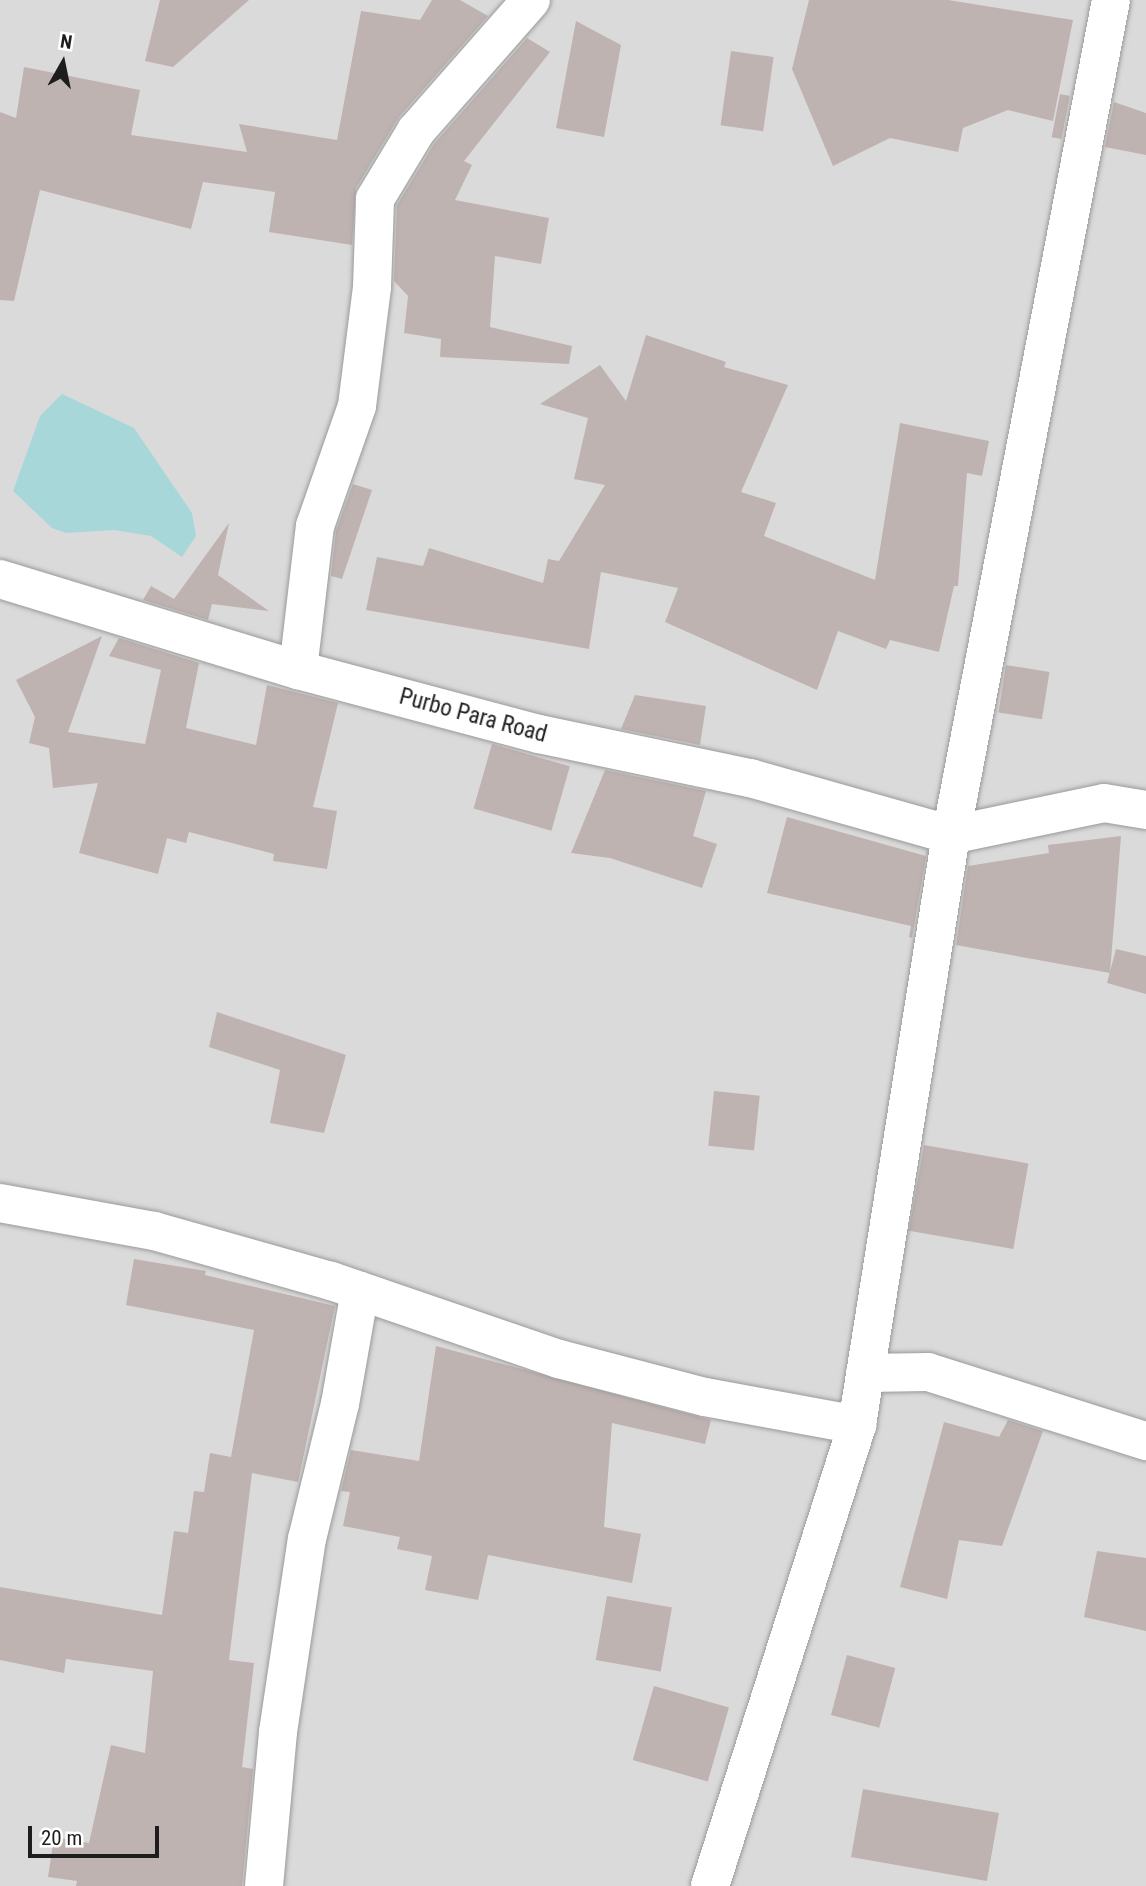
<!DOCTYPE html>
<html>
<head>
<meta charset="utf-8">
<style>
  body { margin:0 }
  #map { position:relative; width:1146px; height:1886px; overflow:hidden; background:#eee9e4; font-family:"Roboto Condensed",sans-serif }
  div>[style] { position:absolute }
  .residential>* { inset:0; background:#dbdada; transform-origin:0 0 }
  .water>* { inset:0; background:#a7d7d8 }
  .building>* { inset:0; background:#beb3b1; transform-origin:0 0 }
  .roads { filter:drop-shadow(0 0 2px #9a9a9a) drop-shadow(0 0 2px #9a9a9a) }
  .minor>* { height:38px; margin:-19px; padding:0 19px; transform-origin:19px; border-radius:19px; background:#fff }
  span { translate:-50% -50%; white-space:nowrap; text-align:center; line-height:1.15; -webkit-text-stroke:5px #fff; paint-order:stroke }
  .street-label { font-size:23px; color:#1d1d1d }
  .north { position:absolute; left:28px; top:28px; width:70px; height:70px; -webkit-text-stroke:5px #fff; paint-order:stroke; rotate:9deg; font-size:19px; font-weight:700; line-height:28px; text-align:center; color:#1d1d1d }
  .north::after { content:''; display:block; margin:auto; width:24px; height:32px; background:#1d1d1d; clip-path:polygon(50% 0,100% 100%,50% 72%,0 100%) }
  .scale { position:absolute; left:28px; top:1826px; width:131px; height:32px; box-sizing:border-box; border:4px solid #1d1d1d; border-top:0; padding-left:9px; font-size:21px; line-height:24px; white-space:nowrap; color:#1d1d1d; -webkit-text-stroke:5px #fff; paint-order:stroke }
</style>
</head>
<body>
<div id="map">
  <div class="residential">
    <div style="left:0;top:0;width:1146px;height:1886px"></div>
  </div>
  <div class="water">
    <div style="clip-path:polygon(62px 394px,134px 428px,192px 513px,196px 536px,182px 557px,151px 536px,114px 530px,66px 533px,52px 528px,13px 491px,40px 416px)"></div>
  </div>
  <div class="building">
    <div style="clip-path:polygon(160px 0,249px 0,173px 67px,145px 61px)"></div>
    <div style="clip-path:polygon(432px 0,460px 0,488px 16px,399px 117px,356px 188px,352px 245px,269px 232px,275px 192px,203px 182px,191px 229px,40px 190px,14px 301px,0 300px,0 112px,16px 118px,24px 67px,140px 90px,131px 135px,247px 152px,239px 124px,337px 140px,361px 11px,420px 20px)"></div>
    <div style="clip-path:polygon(809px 0,948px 0,1073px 20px,1053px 121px,1008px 110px,963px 128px,958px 152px,890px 138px,833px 166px,792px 69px)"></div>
    <div style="clip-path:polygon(576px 21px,621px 45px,604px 137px,556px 128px)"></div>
    <div style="clip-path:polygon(527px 38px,550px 52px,464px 161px,472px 165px,455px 200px,549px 218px,541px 264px,495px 256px,490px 327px,572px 346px,569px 364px,440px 357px,441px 339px,404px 333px,408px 296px,394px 281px,397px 205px,434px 144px)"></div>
    <div style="left:731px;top:51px;width:43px;height:75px;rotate:8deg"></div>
    <div style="left:1060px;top:94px;width:10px;height:44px;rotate:11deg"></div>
    <div style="clip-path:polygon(1114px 102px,1146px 113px,1146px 155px,1105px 147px)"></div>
    <div style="clip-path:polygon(646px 335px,726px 362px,724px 367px,788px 385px,741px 492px,776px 503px,764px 536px,875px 580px,900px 423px,989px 441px,982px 476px,967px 473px,958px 586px,954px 586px,939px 652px,890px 640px,886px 649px,838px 631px,817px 690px,665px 622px,678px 588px,601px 572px,589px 649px,366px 610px,377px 557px,423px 566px,429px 548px,543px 583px,548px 559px,559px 561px,605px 485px,574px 479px,588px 418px,540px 404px,600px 365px,626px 401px)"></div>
    <div style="clip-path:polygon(353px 484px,372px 490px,342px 579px,331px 576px,336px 531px)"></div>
    <div style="clip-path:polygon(229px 523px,218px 575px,269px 611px,212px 604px,208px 620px,143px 600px,151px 586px,174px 599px)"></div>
    <div style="clip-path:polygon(102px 636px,68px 732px,145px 744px,161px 670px,109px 656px,119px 638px,199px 663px,186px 728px,256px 745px,267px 685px,338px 703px,313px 807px,337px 811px,327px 869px,273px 861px,274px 854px,189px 832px,186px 843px,167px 838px,158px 874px,79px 853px,98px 783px,53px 788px,49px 748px,29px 743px,35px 717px,16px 680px)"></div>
    <div style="left:1006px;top:665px;width:44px;height:48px;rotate:9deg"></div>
    <div style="clip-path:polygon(635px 695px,706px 706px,700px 745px,621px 729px)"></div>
    <div style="left:492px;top:744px;width:81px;height:67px;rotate:16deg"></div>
    <div style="clip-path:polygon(605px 770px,706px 791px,693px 836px,717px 844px,702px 888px,610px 858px,571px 853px)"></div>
    <div style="clip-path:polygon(787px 817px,926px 856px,912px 938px,909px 937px,911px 926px,767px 893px)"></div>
    <div style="clip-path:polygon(1121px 836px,1110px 973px,956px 945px,968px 866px,1049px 853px,1048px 845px)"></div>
    <div style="clip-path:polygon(1116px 949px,1146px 956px,1146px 994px,1107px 983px)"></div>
    <div style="clip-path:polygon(217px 1012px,346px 1055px,324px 1133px,270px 1123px,280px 1070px,209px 1047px)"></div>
    <div style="left:714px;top:1091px;width:46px;height:55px;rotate:6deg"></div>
    <div style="left:924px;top:1145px;width:106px;height:87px;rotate:10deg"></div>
    <div style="clip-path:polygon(134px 1259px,206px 1271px,205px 1275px,335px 1306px,298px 1482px,252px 1473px,229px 1660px,254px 1663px,242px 1767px,253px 1769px,242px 1886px,76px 1886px,77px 1881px,48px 1877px,54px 1837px,89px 1843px,111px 1745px,145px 1753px,153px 1671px,66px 1659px,64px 1673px,0 1660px,0 1587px,162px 1615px,174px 1531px,188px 1533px,194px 1491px,204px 1492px,210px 1453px,231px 1457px,254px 1330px,126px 1305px)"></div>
    <div style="clip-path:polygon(436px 1346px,711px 1420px,705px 1444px,612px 1423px,604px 1527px,641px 1534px,632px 1583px,488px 1555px,478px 1600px,425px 1590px,432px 1556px,397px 1549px,400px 1537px,343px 1526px,350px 1492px,341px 1491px,351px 1450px,419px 1461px)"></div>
    <div style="clip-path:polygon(1008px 1420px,1043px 1431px,1002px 1546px,959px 1540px,947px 1599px,900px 1587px,944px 1422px,999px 1437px)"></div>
    <div style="clip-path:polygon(1097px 1551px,1146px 1558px,1146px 1631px,1084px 1617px)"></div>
    <div style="left:607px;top:1596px;width:66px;height:65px;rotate:10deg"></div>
    <div style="left:847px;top:1655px;width:50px;height:62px;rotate:15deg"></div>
    <div style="left:654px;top:1686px;width:78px;height:77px;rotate:16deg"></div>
    <div style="left:863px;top:1789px;width:138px;height:69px;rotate:10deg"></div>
  </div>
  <div class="roads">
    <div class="minor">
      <div style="left:0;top:579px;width:312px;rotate:17deg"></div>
      <div style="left:298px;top:670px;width:249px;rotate:14.9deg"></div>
      <div style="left:539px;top:734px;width:216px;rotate:11.8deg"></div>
      <div style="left:750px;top:778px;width:209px;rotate:15.8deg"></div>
      <div style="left:951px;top:835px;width:156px;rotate:-11.8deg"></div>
      <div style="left:1104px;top:803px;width:43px;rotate:9.5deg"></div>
      <div style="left:298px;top:670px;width:145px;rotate:-83.3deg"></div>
      <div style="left:315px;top:526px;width:127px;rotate:-70.7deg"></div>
      <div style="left:357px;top:406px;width:120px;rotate:-82.8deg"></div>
      <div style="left:372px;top:287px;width:88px;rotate:-88deg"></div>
      <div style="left:375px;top:199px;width:79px;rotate:-58.9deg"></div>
      <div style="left:416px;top:131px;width:174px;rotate:-48.7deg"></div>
      <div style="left:0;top:1203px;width:157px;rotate:10.3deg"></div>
      <div style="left:154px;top:1231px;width:184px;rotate:15.8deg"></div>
      <div style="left:331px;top:1281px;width:241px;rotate:18.9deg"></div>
      <div style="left:559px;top:1359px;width:151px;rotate:14.6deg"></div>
      <div style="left:705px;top:1397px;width:155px;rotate:10.4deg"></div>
      <div style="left:865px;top:1373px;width:63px;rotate:-0.9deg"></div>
      <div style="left:928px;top:1372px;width:229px;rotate:17.6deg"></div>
      <div style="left:264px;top:1886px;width:155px;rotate:-84.8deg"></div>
      <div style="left:278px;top:1732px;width:195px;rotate:-81.5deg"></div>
      <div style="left:307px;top:1539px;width:139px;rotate:-76.3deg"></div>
      <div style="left:340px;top:1404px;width:115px;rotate:-80deg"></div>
      <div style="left:710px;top:1886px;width:484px;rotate:-72.3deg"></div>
      <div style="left:857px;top:1425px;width:597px;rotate:-80.95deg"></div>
      <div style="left:951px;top:835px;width:850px;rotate:-79.15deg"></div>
    </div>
  </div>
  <div class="street-label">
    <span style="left:473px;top:716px;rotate:15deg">Purbo Para Road</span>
  </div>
  <div class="north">N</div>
  <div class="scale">20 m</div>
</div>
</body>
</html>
